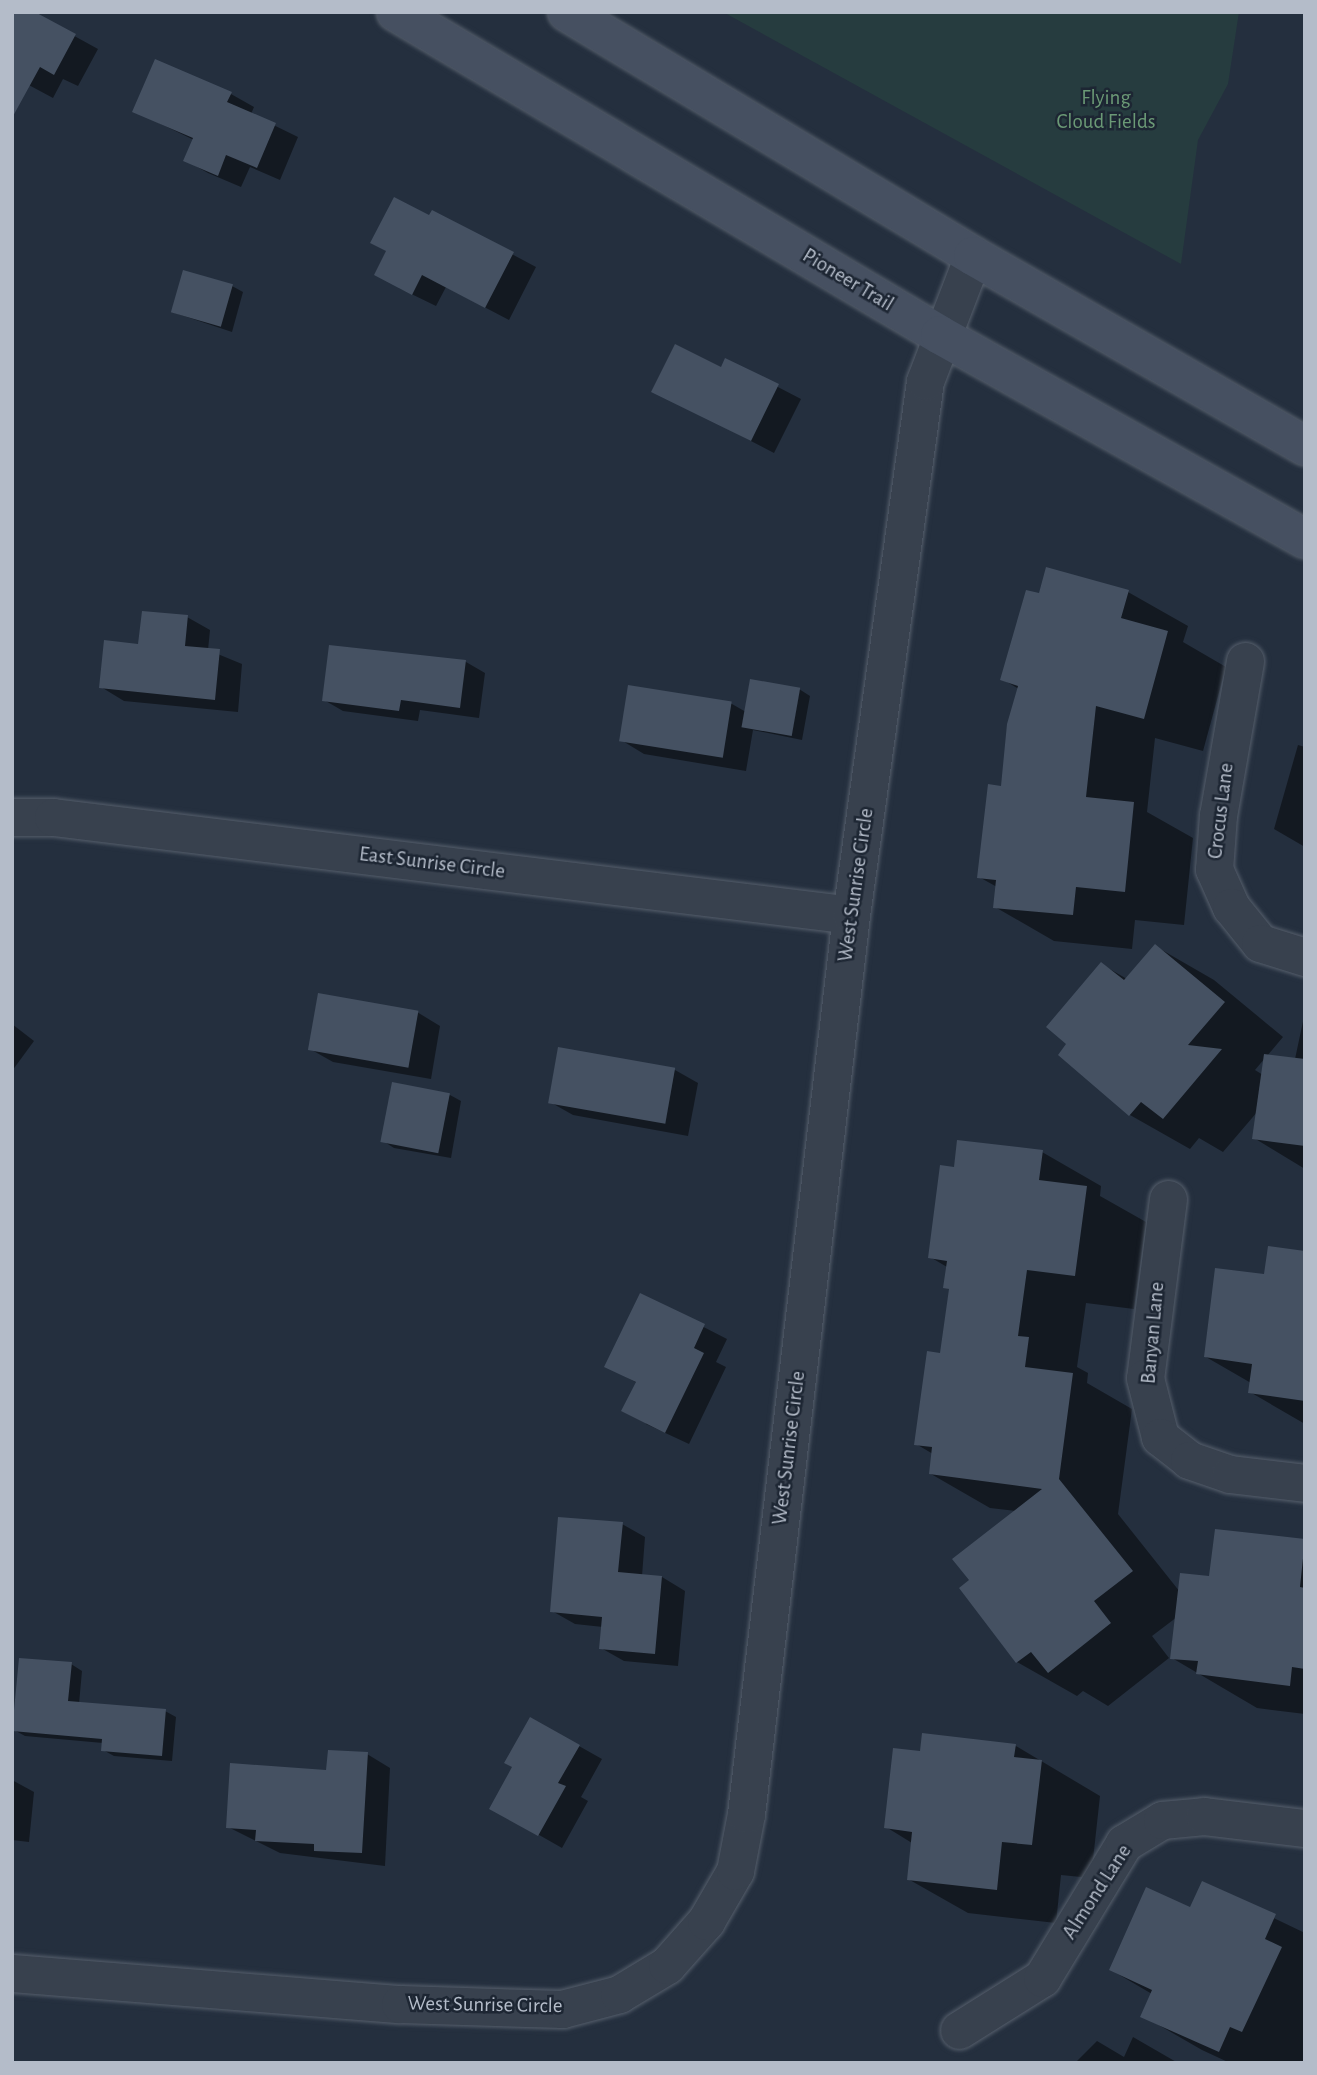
<!DOCTYPE html>
<html>
<head>
<meta charset="utf-8">
<style>
  body { margin:0 }
  #map { position:relative; width:1317px; height:2075px; overflow:hidden; background:#242f3e; font-family:"Alegreya Sans",sans-serif }
  div>[style] { position:absolute }
  .green>* { inset:0; background:#263c3f }
  .shadow>* { inset:0; background:#0007 }
  .building>* { inset:0; background:#455162; transform-origin:0 0 }
  .roads { filter:drop-shadow(0 0 2px #565f6c) drop-shadow(0 0 2px #565f6c) }
  .street>* { height:37px; margin:-18.5px; padding:0 18.5px; transform-origin:18.5px; border-radius:18.5px; background:#38414e }
  .secondary>* { height:38px; margin:-19px; padding:0 19px; transform-origin:19px; border-radius:19px; background:#465061 }
  span { translate:-50% -50%; white-space:nowrap; text-align:center; line-height:1.15; -webkit-text-stroke:5px #1d2633; paint-order:stroke }
  .park-label { font-size:21px; color:#6b9a76 }
  .street-label { font-size:21px; color:#b4bcc9 }
  .frame { position:absolute; inset:0; border:14px solid #b4bcc9; pointer-events:none }
</style>
</head>
<body>
<div id="map">
  <div class="green">
    <div style="clip-path:polygon(723px 12px,1239px 12px,1228px 84px,1198px 140px,1181px 264px)"></div>
  </div>
  <div class="shadow">
    <div style="clip-path:polygon(38px 16px,98px 49px,78px 86px,63px 79px,53px 98px,12px 76px)"></div>
    <div style="clip-path:polygon(231px 94px,254px 107px,251px 114px,298px 137px,280px 180px,250px 167px,241px 187px,208px 173px,185px 160px,194px 140px,134px 111px)"></div>
    <div style="clip-path:polygon(433px 212px,536px 267px,509px 320px,446px 287px,436px 306px,399px 288px)"></div>
    <div style="clip-path:polygon(232px 286px,243px 292px,232px 332px,172px 312px)"></div>
    <div style="clip-path:polygon(726px 360px,801px 399px,774px 453px,654px 391px,721px 369px)"></div>
    <div style="clip-path:polygon(1128px 592px,1188px 626px,1183px 642px,1226px 667px,1203px 751px,1155px 738px,1147px 812px,1193px 838px,1184px 925px,1135px 920px,1132px 949px,1054px 941px,995px 907px,997px 887px,979px 877px,1002px 788px,1019px 689px,1002px 679px,1040px 596px)"></div>
    <div style="clip-path:polygon(187px 617px,210px 630px,208px 650px,242px 664px,238px 712px,124px 701px,101px 687px,140px 646px)"></div>
    <div style="clip-path:polygon(331px 647px,466px 662px,485px 673px,479px 718px,420px 710px,418px 721px,343px 711px,324px 700px)"></div>
    <div style="clip-path:polygon(630px 687px,732px 704px,746px 712px,799px 689px,810px 696px,802px 740px,753px 730px,746px 771px,644px 754px,621px 740px)"></div>
    <div style="clip-path:polygon(1298px 745px,1305px 747px,1305px 847px,1274px 829px)"></div>
    <div style="clip-path:polygon(evenodd,1155px 946px,1214px 980px,1283px 1037px,1267px 1056px,1295px 1059px,1305px 1012px,1305px 1169px,1254px 1138px,1258px 1111px,1223px 1152px,1199px 1138px,1190px 1149px,1130px 1115px,1060px 1054px,1069px 1044px,1101px 964px,1127px 979px,1155px 946px,1265px 1058px,1263px 1075px,1255px 1070px,1265px 1058px)"></div>
    <div style="clip-path:polygon(417px 1012px,440px 1026px,431px 1079px,333px 1062px,310px 1049px)"></div>
    <div style="clip-path:polygon(12px 1024px,34px 1041px,12px 1071px)"></div>
    <div style="clip-path:polygon(675px 1070px,698px 1083px,688px 1136px,573px 1115px,550px 1102px)"></div>
    <div style="clip-path:polygon(450px 1095px,461px 1101px,451px 1158px,394px 1148px,383px 1141px)"></div>
    <div style="clip-path:polygon(1042px 1152px,1101px 1186px,1100px 1196px,1146px 1222px,1134px 1309px,1086px 1303px,1077px 1367px,1088px 1373px,1087px 1383px,1132px 1409px,1118px 1514px,1180px 1592px,1305px 1540px,1305px 1714px,1257px 1708px,1172px 1658px,1177px 1617px,1152px 1636px,1169px 1658px,1108px 1706px,1083px 1691px,1077px 1696px,1017px 1662px,1016px 1511px,990px 1508px,931px 1474px,933px 1454px,916px 1444px,942px 1355px,951px 1290px,945px 1287px,947px 1267px,930px 1257px,956px 1169px)"></div>
    <div style="clip-path:polygon(1305px 1253px,1305px 1424px,1250px 1392px,1251px 1383px,1206px 1357px,1265px 1276px)"></div>
    <div style="clip-path:polygon(641px 1295px,727px 1339px,716px 1362px,726px 1367px,689px 1444px,646px 1424px,637px 1383px,607px 1366px)"></div>
    <div style="clip-path:polygon(622px 1524px,645px 1537px,642px 1576px,662px 1577px,685px 1591px,678px 1666px,624px 1661px,601px 1648px,603px 1627px,575px 1624px,552px 1611px)"></div>
    <div style="clip-path:polygon(71px 1664px,82px 1671px,79px 1704px,165px 1711px,176px 1717px,172px 1761px,114px 1756px,103px 1750px,103px 1743px,25px 1736px,14px 1730px)"></div>
    <div style="clip-path:polygon(531px 1719px,602px 1759px,581px 1797px,588px 1801px,562px 1848px,492px 1808px,514px 1767px)"></div>
    <div style="clip-path:polygon(1016px 1746px,1100px 1796px,1091px 1878px,1061px 1875px,1056px 1923px,968px 1913px,908px 1879px,912px 1843px,886px 1827px)"></div>
    <div style="clip-path:polygon(367px 1754px,390px 1768px,385px 1866px,280px 1853px,228px 1827px)"></div>
    <div style="clip-path:polygon(12px 1780px,34px 1792px,29px 1842px,12px 1840px)"></div>
    <div style="clip-path:polygon(1203px 1884px,1305px 1933px,1303px 2063px,1230px 2063px,1202px 2050px,1143px 2016px,1152px 1994px,1111px 1970px,1191px 1909px)"></div>
    <div style="clip-path:polygon(1133px 2037px,1178px 2063px,1075px 2063px,1097px 2041px,1124px 2057px)"></div>
  </div>
  <div class="building">
    <div style="clip-path:polygon(12px 12px,35px 12px,76px 34px,54px 75px,40px 67px,12px 118px)"></div>
    <div style="clip-path:polygon(155px 59px,232px 92px,227px 102px,276px 123px,257px 168px,226px 155px,218px 176px,183px 161px,193px 138px,132px 112px)"></div>
    <div style="clip-path:polygon(394px 197px,429px 215px,432px 210px,514px 252px,485px 308px,422px 275px,412px 295px,374px 275px,386px 251px,370px 243px)"></div>
    <div style="left:183px;top:270px;width:52px;height:44px;rotate:16deg"></div>
    <div style="clip-path:polygon(675px 344px,721px 367px,725px 358px,779px 384px,751px 441px,651px 392px)"></div>
    <div style="clip-path:polygon(1046px 567px,1129px 590px,1121px 618px,1168px 631px,1144px 719px,1096px 706px,1086px 797px,1134px 802px,1125px 892px,1076px 887px,1073px 915px,993px 908px,996px 880px,977px 878px,988px 784px,1001px 786px,1007px 724px,1018px 686px,1000px 680px,1026px 590px,1039px 593px)"></div>
    <div style="clip-path:polygon(142px 611px,188px 615px,185px 646px,220px 649px,215px 700px,99px 688px,104px 640px,138px 644px)"></div>
    <div style="clip-path:polygon(329px 645px,466px 660px,460px 708px,401px 700px,399px 711px,322px 701px)"></div>
    <div style="left:750px;top:679px;width:51px;height:49px;rotate:10deg"></div>
    <div style="left:628px;top:685px;width:105px;height:57px;rotate:9deg"></div>
    <div style="clip-path:polygon(1155px 944px,1225px 1002px,1188px 1045px,1222px 1049px,1163px 1119px,1141px 1102px,1129px 1116px,1058px 1055px,1066px 1044px,1046px 1027px,1101px 962px,1124px 980px)"></div>
    <div style="left:318px;top:993px;width:102px;height:58px;rotate:10deg"></div>
    <div style="left:558px;top:1047px;width:119px;height:57px;rotate:10deg"></div>
    <div style="clip-path:polygon(1264px 1054px,1305px 1059px,1305px 1146px,1252px 1139px)"></div>
    <div style="left:392px;top:1082px;width:59px;height:61px;rotate:11deg"></div>
    <div style="clip-path:polygon(957px 1140px,1043px 1150px,1039px 1180px,1087px 1186px,1075px 1276px,1027px 1270px,1018px 1336px,1029px 1337px,1025px 1367px,1073px 1373px,1059px 1479px,1133px 1571px,1094px 1601px,1111px 1623px,1048px 1673px,1031px 1652px,1016px 1663px,959px 1588px,969px 1580px,952px 1559px,1042px 1489px,929px 1474px,932px 1447px,914px 1445px,927px 1351px,940px 1353px,949px 1289px,943px 1288px,947px 1261px,928px 1258px,940px 1165px,954px 1167px)"></div>
    <div style="clip-path:polygon(1268px 1246px,1305px 1251px,1305px 1401px,1248px 1393px,1252px 1364px,1204px 1357px,1215px 1268px,1264px 1274px)"></div>
    <div style="clip-path:polygon(640px 1293px,705px 1324px,694px 1348px,704px 1353px,665px 1433px,621px 1411px,636px 1382px,604px 1367px)"></div>
    <div style="clip-path:polygon(558px 1517px,623px 1522px,618px 1572px,662px 1576px,655px 1654px,599px 1649px,602px 1617px,550px 1612px)"></div>
    <div style="clip-path:polygon(1215px 1529px,1305px 1539px,1300px 1587px,1305px 1588px,1305px 1669px,1292px 1667px,1290px 1686px,1196px 1674px,1198px 1661px,1170px 1659px,1180px 1573px,1209px 1576px)"></div>
    <div style="clip-path:polygon(19px 1658px,72px 1662px,68px 1701px,166px 1709px,162px 1756px,101px 1751px,102px 1739px,12px 1731px)"></div>
    <div style="clip-path:polygon(530px 1717px,580px 1745px,558px 1783px,566px 1786px,538px 1836px,489px 1809px,512px 1767px,504px 1763px)"></div>
    <div style="clip-path:polygon(922px 1733px,1016px 1744px,1014px 1757px,1042px 1760px,1032px 1845px,1002px 1842px,997px 1890px,907px 1880px,912px 1832px,884px 1828px,893px 1748px,920px 1751px)"></div>
    <div style="clip-path:polygon(328px 1750px,368px 1752px,362px 1853px,314px 1851px,314px 1844px,255px 1841px,256px 1830px,226px 1828px,230px 1763px,326px 1770px)"></div>
    <div style="clip-path:polygon(1202px 1881px,1276px 1914px,1265px 1939px,1282px 1947px,1242px 2032px,1230px 2027px,1219px 2052px,1140px 2017px,1152px 1990px,1109px 1970px,1146px 1887px,1190px 1907px)"></div>
  </div>
  <div class="roads">
    <div class="street">
      <div style="left:1245px;top:661px;width:156px;rotate:99.9deg"></div>
      <div style="left:1218px;top:815px;width:54px;rotate:94.2deg"></div>
      <div style="left:1214px;top:869px;width:42px;rotate:65.9deg"></div>
      <div style="left:1231px;top:907px;width:46px;rotate:51.1deg"></div>
      <div style="left:1260px;top:943px;width:47px;rotate:17.3deg"></div>
      <div style="left:12px;top:817px;width:41px"></div>
      <div style="left:53px;top:817px;width:804px;rotate:7deg"></div>
      <div style="left:1168px;top:1199px;width:180px;rotate:97.3deg"></div>
      <div style="left:1145px;top:1378px;width:61px;rotate:75.7deg"></div>
      <div style="left:1160px;top:1437px;width:37px;rotate:38deg"></div>
      <div style="left:1189px;top:1460px;width:43px;rotate:18.9deg"></div>
      <div style="left:1230px;top:1474px;width:76px;rotate:6.8deg"></div>
      <div style="left:12px;top:1973px;width:389px;rotate:4.6deg"></div>
      <div style="left:400px;top:2004px;width:162px;rotate:1.8deg"></div>
      <div style="left:562px;top:2009px;width:59px;rotate:-14.7deg"></div>
      <div style="left:619px;top:1994px;width:56px;rotate:-31.1deg"></div>
      <div style="left:667px;top:1965px;width:59px;rotate:-48.4deg"></div>
      <div style="left:706px;top:1921px;width:58px;rotate:-59.9deg"></div>
      <div style="left:735px;top:1871px;width:58px;rotate:-79.1deg"></div>
      <div style="left:746px;top:1814px;width:905px;rotate:-83.34deg"></div>
      <div style="left:851px;top:915px;width:539px;rotate:-82.11deg"></div>
      <div style="left:925px;top:381px;width:134px;rotate:-69deg"></div>
      <div style="left:959px;top:2030px;width:98px;rotate:-32.1deg"></div>
      <div style="left:1042px;top:1978px;width:158px;rotate:-58.7deg"></div>
      <div style="left:1124px;top:1843px;width:44px;rotate:-31.2deg"></div>
      <div style="left:1162px;top:1820px;width:42px;rotate:-5.4deg"></div>
      <div style="left:1204px;top:1816px;width:102px;rotate:6.8deg"></div>
    </div>
    <div class="secondary">
      <div style="left:396px;top:12px;width:633px;rotate:30.7deg"></div>
      <div style="left:940px;top:335px;width:418px;rotate:29.2deg"></div>
      <div style="left:567px;top:12px;width:474px;rotate:31deg"></div>
      <div style="left:973px;top:256px;width:383px;rotate:29.8deg"></div>
    </div>
  </div>
  <div class="park-label">
    <span style="left:1106px;top:110px">Flying<br>Cloud Fields</span>
  </div>
  <div class="street-label">
    <span style="left:848px;top:280px;rotate:31deg">Pioneer Trail</span>
    <span style="left:1221px;top:811px;rotate:-83deg">Crocus Lane</span>
    <span style="left:432px;top:863px;rotate:7deg">East Sunrise Circle</span>
    <span style="left:856px;top:885px;rotate:-82deg">West Sunrise Circle</span>
    <span style="left:1153px;top:1333px;rotate:-85deg">Banyan Lane</span>
    <span style="left:789px;top:1448px;rotate:-83deg">West Sunrise Circle</span>
    <span style="left:1097px;top:1892px;rotate:-57deg">Almond Lane</span>
    <span style="left:485px;top:2005px;rotate:1deg">West Sunrise Circle</span>
  </div>
  <div class="frame"></div>
</div>
</body>
</html>
